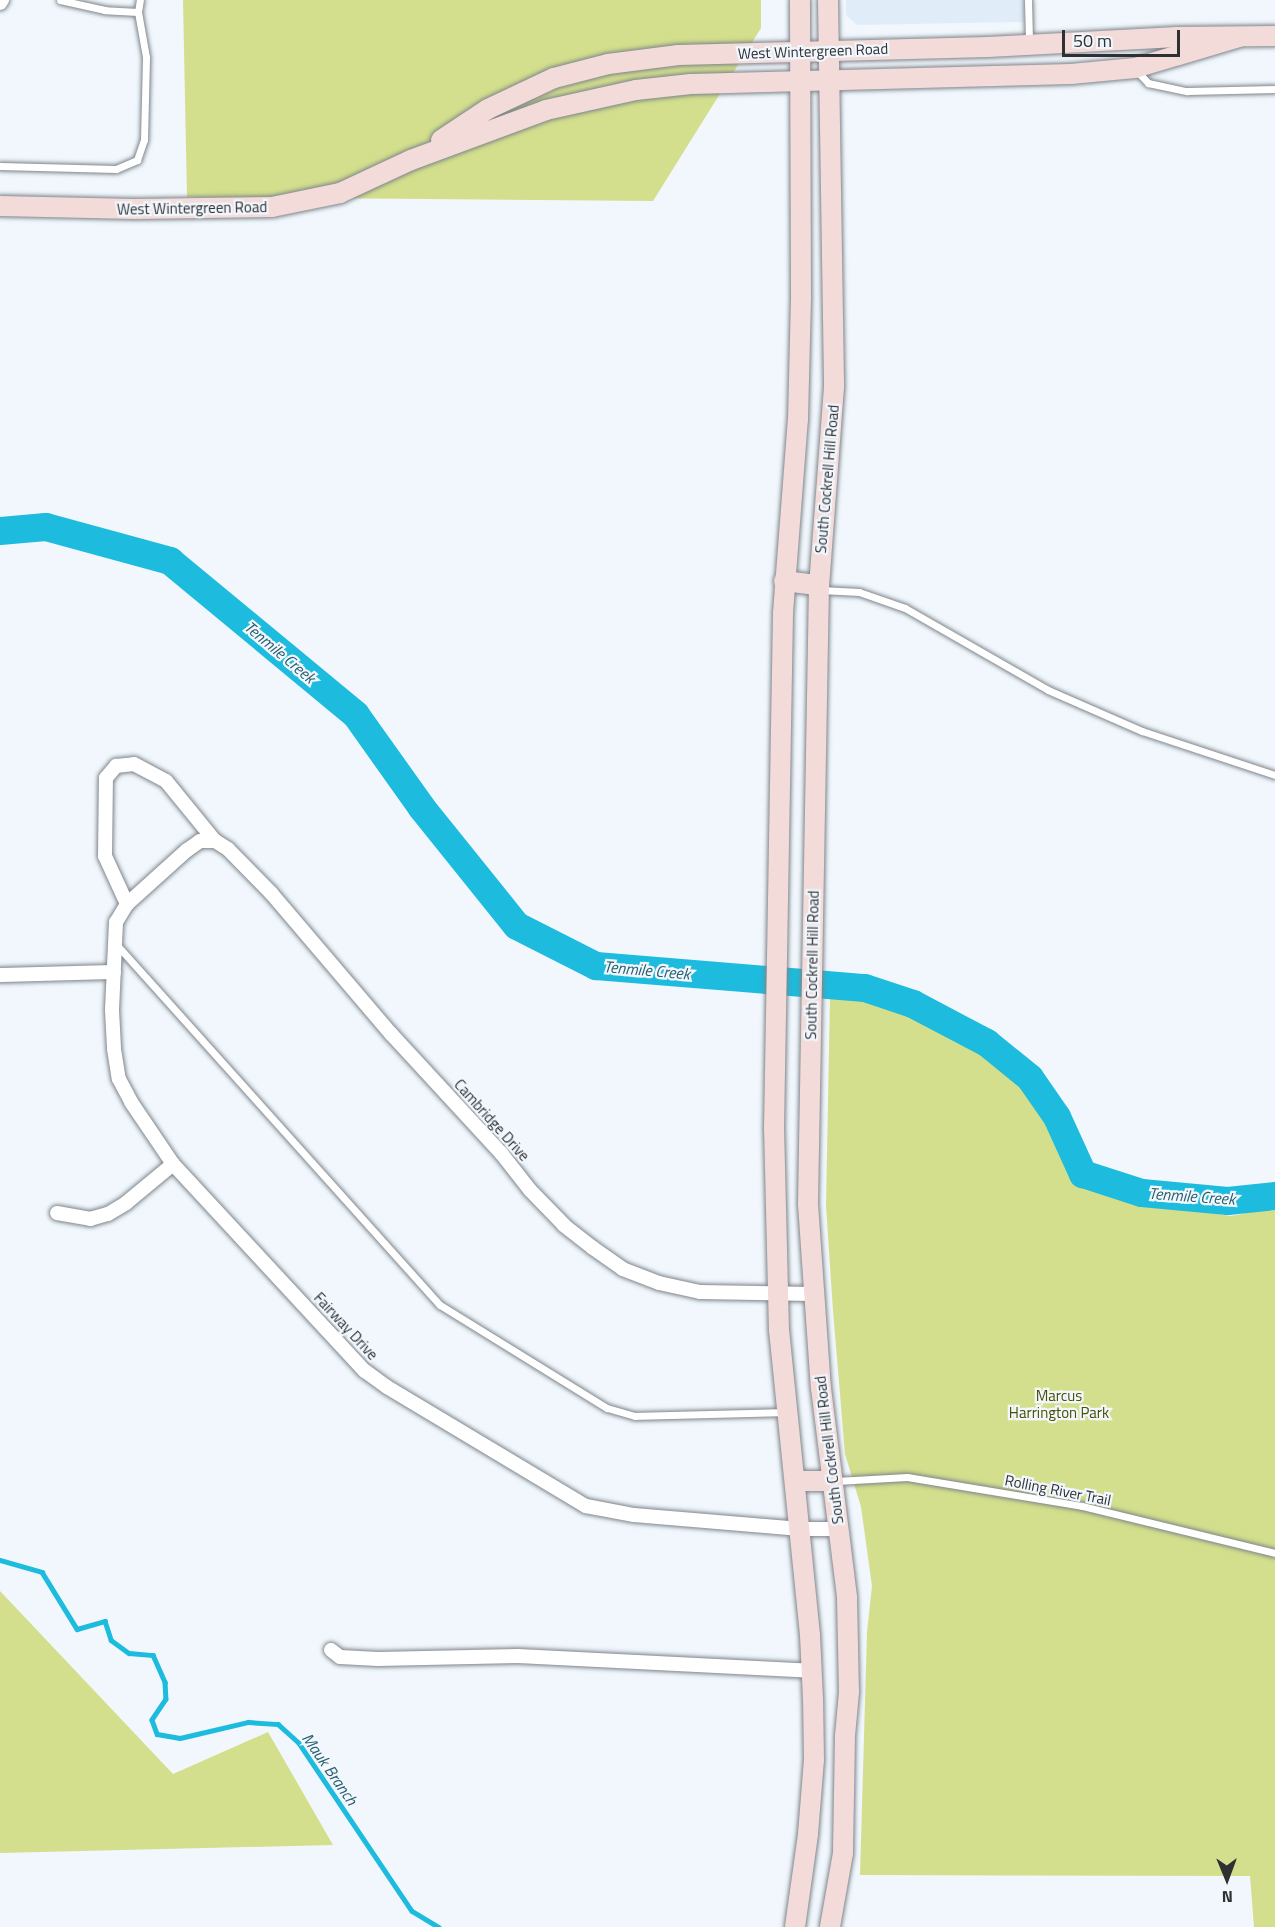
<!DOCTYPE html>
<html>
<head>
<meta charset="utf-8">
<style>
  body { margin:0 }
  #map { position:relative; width:1275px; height:1927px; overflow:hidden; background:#f1f7fd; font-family:"Titillium Web",sans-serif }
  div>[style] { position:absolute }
  .built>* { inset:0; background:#e0edf8 }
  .green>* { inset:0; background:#d3df8c }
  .stream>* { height:4.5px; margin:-2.25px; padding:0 2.25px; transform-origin:2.25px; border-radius:2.25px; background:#1dbbdd }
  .river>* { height:28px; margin:-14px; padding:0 14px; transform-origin:14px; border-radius:14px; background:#1dbbdd }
  .roads { filter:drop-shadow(0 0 2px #7f858b) drop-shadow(0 0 2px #7f858b) }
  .lane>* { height:7px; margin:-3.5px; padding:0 3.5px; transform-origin:3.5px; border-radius:3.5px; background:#fff }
  .street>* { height:14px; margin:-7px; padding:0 7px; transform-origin:7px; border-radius:7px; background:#fff }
  .secondary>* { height:20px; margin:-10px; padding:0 10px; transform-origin:10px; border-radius:10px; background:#f2dbd8 }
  span { translate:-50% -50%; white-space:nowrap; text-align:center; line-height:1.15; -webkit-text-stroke:4.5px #f1f7fd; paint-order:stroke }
  .street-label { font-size:15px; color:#2e3032 }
  .park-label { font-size:15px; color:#485000 }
  .water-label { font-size:16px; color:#255e6c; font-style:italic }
  .north { position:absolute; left:1197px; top:1849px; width:60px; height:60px; -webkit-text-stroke:4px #f1f7fd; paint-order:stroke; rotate:179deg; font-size:16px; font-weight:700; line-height:24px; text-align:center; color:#2e3032 }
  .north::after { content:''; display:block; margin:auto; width:21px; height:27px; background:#2e3032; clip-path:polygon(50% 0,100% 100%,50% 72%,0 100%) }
  .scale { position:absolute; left:1062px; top:30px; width:118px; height:27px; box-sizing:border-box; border:3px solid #2e3032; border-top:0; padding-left:8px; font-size:18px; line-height:21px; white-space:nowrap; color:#2e3032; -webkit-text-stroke:4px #f1f7fd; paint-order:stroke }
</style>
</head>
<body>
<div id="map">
  <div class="built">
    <div style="clip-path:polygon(846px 0,1024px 0,1024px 22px,857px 25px,846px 15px)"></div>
  </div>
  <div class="green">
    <div style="clip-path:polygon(183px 0,761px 0,761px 28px,653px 201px,187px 197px)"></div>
    <div style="clip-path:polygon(830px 996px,868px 999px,982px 1048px,1023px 1080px,1047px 1119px,1077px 1179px,1139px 1202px,1231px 1216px,1275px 1208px,1275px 1927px,1254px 1927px,1250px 1876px,860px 1875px,867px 1632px,872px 1586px,861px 1507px,845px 1454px,833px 1311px,826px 1206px)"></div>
    <div style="clip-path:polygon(0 1591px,173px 1774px,268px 1732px,333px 1845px,0 1853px)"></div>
  </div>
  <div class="stream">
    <div style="left:0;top:1560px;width:44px;rotate:15.9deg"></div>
    <div style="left:42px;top:1572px;width:67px;rotate:58.4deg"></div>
    <div style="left:77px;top:1629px;width:29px;rotate:-16deg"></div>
    <div style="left:105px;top:1621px;width:20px;rotate:72deg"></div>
    <div style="left:111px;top:1640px;width:22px;rotate:36deg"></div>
    <div style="left:129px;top:1653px;width:24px;rotate:5deg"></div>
    <div style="left:153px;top:1655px;width:30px;rotate:66deg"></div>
    <div style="left:165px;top:1682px;width:17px;rotate:87deg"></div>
    <div style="left:166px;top:1699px;width:25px;rotate:124deg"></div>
    <div style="left:152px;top:1720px;width:15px;rotate:70deg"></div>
    <div style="left:157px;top:1734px;width:23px;rotate:10deg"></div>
    <div style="left:180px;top:1738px;width:70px;rotate:-13.2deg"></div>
    <div style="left:248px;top:1722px;width:30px;rotate:4deg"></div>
    <div style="left:278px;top:1724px;width:28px;rotate:42deg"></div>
    <div style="left:299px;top:1743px;width:202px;rotate:56.1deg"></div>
    <div style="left:412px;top:1911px;width:31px;rotate:31deg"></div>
  </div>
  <div class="river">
    <div style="left:0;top:531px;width:46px;rotate:-5deg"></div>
    <div style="left:46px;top:527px;width:129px;rotate:15.3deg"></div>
    <div style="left:170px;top:561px;width:241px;rotate:39.6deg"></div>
    <div style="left:356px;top:715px;width:114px;rotate:54.6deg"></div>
    <div style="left:422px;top:808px;width:151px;rotate:51.2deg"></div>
    <div style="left:517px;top:926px;width:89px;rotate:26.9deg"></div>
    <div style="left:596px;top:966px;width:270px;rotate:4.7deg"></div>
    <div style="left:865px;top:988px;width:51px;rotate:18.4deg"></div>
    <div style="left:913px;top:1004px;width:84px;rotate:27.8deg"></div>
    <div style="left:987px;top:1043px;width:55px;rotate:39.1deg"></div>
    <div style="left:1030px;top:1078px;width:47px;rotate:55.3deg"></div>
    <div style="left:1057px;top:1117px;width:63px;rotate:65.5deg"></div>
    <div style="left:1083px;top:1174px;width:62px;rotate:17.9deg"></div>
    <div style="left:1142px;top:1193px;width:86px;rotate:5.3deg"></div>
    <div style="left:1228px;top:1201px;width:47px;rotate:-6.1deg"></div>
  </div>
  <div class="roads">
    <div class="lane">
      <div style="left:1028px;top:0;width:42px;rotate:88.6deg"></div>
      <div style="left:138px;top:12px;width:12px;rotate:-81deg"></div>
      <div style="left:1136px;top:70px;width:18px;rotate:47deg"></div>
      <div style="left:1148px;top:83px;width:40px;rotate:12deg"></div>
      <div style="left:1187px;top:91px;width:88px;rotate:-1.3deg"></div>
      <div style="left:0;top:166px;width:116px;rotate:1.5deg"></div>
      <div style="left:116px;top:169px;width:23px;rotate:-23deg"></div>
      <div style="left:137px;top:160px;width:21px;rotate:-71deg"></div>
      <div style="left:144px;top:140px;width:83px;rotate:-88.6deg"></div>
      <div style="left:146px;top:57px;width:46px;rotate:-100.1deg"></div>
      <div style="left:138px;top:12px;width:33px;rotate:-177deg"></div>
      <div style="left:105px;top:10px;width:46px;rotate:-167.5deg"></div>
      <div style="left:821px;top:590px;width:38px;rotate:3deg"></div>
      <div style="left:859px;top:592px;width:49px;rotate:19.2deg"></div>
      <div style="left:905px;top:608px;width:165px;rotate:29.8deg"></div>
      <div style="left:1048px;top:690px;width:103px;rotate:23.6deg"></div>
      <div style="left:1142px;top:731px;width:140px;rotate:18.3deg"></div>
      <div style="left:115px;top:943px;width:486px;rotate:48.1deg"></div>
      <div style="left:440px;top:1305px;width:196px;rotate:31.7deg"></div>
      <div style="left:607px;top:1408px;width:29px;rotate:16deg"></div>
      <div style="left:635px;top:1416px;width:150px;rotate:-1.5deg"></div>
      <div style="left:836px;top:1481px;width:71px;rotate:-3.2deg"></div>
      <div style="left:907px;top:1477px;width:177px;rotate:9.4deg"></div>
      <div style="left:1082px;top:1506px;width:199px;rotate:13.7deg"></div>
    </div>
    <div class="street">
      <div style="left:0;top:3px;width:4px;rotate:-56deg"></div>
      <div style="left:127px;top:904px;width:53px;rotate:-114.6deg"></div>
      <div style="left:105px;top:856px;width:78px;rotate:-89.3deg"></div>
      <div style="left:106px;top:778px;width:16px;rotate:-50deg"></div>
      <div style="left:116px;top:766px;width:18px;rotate:-6deg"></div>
      <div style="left:134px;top:764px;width:36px;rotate:28deg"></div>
      <div style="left:166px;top:781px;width:77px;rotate:50.8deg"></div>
      <div style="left:0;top:975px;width:114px;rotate:-1.5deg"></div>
      <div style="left:57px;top:1213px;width:34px;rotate:10deg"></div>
      <div style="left:90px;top:1219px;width:19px;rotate:-16deg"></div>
      <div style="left:108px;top:1214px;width:21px;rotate:-31deg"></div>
      <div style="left:126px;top:1203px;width:61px;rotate:-39.7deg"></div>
      <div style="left:813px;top:1294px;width:113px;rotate:-179deg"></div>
      <div style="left:700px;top:1292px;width:42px;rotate:-167.6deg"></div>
      <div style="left:659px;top:1283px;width:39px;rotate:-159deg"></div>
      <div style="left:623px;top:1269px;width:37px;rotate:-145deg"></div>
      <div style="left:593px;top:1248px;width:37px;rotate:-142deg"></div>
      <div style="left:564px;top:1225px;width:49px;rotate:-134.2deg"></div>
      <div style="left:530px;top:1190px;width:47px;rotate:-128.1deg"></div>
      <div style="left:501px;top:1153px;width:162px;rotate:-132.7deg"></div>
      <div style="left:391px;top:1034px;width:184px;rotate:-130.4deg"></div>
      <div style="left:272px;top:894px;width:63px;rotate:-134.4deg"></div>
      <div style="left:228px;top:849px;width:15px;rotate:-148deg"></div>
      <div style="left:215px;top:841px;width:15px;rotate:180deg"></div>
      <div style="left:200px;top:841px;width:16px;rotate:145deg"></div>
      <div style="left:187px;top:850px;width:81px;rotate:138deg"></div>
      <div style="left:127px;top:904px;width:21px;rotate:121deg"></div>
      <div style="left:116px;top:922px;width:88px;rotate:92.6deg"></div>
      <div style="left:112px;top:1010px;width:39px;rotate:87deg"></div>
      <div style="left:114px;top:1049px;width:30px;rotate:81deg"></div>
      <div style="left:119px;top:1079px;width:26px;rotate:62deg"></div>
      <div style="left:131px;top:1102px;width:75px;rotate:55.9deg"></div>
      <div style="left:173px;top:1164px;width:282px;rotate:47.2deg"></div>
      <div style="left:365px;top:1371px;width:27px;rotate:36deg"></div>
      <div style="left:387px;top:1387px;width:232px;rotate:30.9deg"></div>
      <div style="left:586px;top:1506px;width:49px;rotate:10.6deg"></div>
      <div style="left:634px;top:1515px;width:167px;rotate:4.8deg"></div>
      <div style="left:800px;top:1529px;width:38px"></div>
      <div style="left:331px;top:1650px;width:11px;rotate:38deg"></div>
      <div style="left:340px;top:1657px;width:38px;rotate:3deg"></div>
      <div style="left:378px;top:1659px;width:140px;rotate:-1.2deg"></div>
      <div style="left:518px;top:1656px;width:293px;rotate:2.9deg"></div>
    </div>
    <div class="secondary">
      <div style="left:828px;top:0;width:387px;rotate:89.1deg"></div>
      <div style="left:834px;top:387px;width:199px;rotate:94.3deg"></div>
      <div style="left:819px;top:585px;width:619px;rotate:91.02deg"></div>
      <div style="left:808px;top:1204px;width:184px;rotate:86deg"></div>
      <div style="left:821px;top:1388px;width:212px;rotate:82.9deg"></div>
      <div style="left:847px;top:1598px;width:94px;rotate:88.8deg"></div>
      <div style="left:849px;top:1692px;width:44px;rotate:95.2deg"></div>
      <div style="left:845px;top:1736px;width:117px;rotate:91deg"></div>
      <div style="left:843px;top:1853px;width:75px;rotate:100deg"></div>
      <div style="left:441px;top:140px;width:56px;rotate:-33.4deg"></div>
      <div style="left:488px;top:109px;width:73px;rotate:-25.2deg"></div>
      <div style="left:554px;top:78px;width:56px;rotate:-14.5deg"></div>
      <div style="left:608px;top:64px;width:71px;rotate:-7.3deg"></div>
      <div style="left:678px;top:55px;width:310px;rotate:-1.5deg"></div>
      <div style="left:988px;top:47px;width:189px;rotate:-3deg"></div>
      <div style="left:1177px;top:37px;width:98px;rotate:-0.6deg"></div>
      <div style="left:0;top:206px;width:135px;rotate:1.3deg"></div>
      <div style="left:135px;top:209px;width:137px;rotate:-0.8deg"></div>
      <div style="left:272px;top:207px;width:69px;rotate:-11.6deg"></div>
      <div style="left:340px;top:193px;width:78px;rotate:-24.9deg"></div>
      <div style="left:411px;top:160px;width:144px;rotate:-20.3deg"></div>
      <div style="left:546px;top:110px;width:92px;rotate:-12.5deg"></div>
      <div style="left:636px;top:90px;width:55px;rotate:-6.2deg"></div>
      <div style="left:691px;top:84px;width:380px;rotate:-1.5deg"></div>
      <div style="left:1071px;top:74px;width:64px;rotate:-5.4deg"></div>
      <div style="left:1135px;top:68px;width:109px;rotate:-16.6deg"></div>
      <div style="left:784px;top:581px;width:35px;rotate:7deg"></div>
      <div style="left:795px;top:1481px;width:38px"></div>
      <div style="left:795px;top:1927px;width:94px;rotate:-82deg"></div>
      <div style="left:808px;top:1834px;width:74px;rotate:-85.4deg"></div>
      <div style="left:814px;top:1760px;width:61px;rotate:-90.9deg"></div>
      <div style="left:813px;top:1699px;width:64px;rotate:-92.7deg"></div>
      <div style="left:810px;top:1635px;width:306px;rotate:-95.8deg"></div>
      <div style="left:779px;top:1331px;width:202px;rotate:-91.4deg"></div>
      <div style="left:774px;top:1129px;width:516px;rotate:-89deg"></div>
      <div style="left:783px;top:613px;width:194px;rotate:-85.6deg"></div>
      <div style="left:798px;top:420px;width:121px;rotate:-88.6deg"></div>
      <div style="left:801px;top:299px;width:299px;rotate:-90.2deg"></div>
    </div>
  </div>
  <div class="street-label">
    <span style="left:813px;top:51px;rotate:-2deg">West Wintergreen Road</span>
    <span style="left:192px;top:208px;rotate:-1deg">West Wintergreen Road</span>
    <span style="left:827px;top:479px;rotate:-85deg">South Cockrell Hill Road</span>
    <span style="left:812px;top:965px;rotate:-89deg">South Cockrell Hill Road</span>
    <span style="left:492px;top:1120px;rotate:48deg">Cambridge Drive</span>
    <span style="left:346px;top:1326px;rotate:47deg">Fairway Drive</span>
    <span style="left:829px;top:1450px;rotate:-97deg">South Cockrell Hill Road</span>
    <span style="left:1058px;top:1490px;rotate:11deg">Rolling River Trail</span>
  </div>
  <div class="park-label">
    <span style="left:1059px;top:1404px">Marcus<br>Harrington Park</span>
  </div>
  <div class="water-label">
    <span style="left:280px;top:652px;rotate:40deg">Tenmile Creek</span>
    <span style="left:647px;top:970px;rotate:5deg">Tenmile Creek</span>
    <span style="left:1192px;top:1196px;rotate:4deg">Tenmile Creek</span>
    <span style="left:330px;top:1769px;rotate:55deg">Mauk Branch</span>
  </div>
  <div class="north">N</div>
  <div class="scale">50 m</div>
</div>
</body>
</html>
